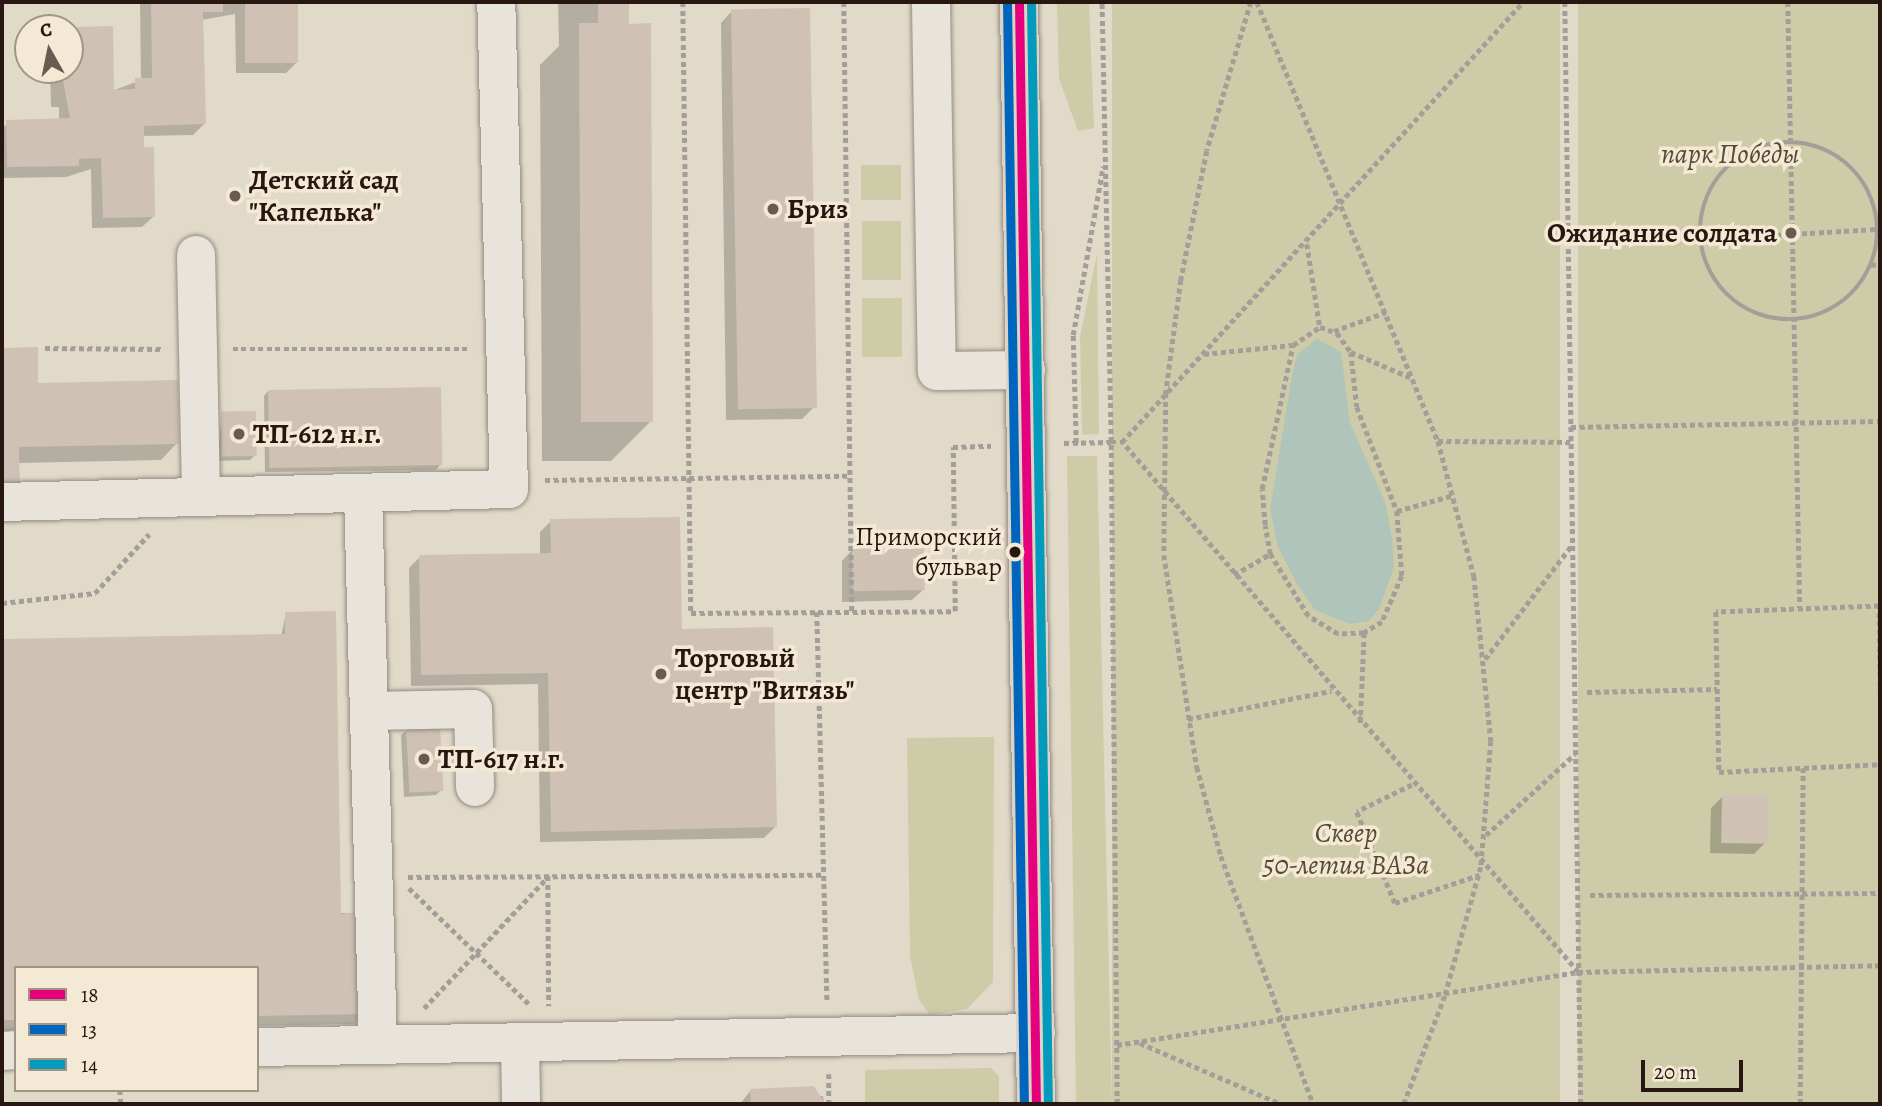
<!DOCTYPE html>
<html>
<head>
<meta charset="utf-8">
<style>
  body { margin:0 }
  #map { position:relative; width:1882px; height:1106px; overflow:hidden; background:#e2dac8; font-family:Alegreya,serif }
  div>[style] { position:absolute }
  .green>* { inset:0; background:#cecba8; transform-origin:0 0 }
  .water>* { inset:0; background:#afc4bb }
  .shadow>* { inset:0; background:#0003 }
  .building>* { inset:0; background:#cfc1b4; transform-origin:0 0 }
  .path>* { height:4.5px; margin-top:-2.25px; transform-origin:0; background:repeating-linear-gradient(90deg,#a49e98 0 5px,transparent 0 8.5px) }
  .path>.ring { margin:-2.25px; padding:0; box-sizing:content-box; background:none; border:4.5px solid #a49e98; border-radius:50% }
  .roads { filter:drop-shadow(0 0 2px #928b80) drop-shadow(0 0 2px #928b80) }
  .minor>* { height:38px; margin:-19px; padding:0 19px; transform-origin:19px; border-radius:19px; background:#e8e4dc }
  .major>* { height:38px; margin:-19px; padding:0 19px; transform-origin:19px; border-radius:19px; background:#dcd4c6 }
  .bus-1>* { height:9px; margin:-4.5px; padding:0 4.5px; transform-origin:4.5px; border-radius:4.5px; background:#e5007d }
  .bus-2>* { height:9px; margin:-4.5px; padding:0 4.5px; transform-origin:4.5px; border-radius:4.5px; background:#0065bd }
  .bus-3>* { height:9px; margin:-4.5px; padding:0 4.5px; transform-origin:4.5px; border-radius:4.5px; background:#049abb }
  .dots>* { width:19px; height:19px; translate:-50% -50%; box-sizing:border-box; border:4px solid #f3e9d5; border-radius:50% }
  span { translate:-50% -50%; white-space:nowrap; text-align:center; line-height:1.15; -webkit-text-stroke:7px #f3e9d5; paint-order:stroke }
  .bus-label { font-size:26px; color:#281710 }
  .right { translate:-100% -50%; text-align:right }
  .park-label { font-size:28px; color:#554936; font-style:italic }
  .poi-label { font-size:28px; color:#281710; font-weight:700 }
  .left { translate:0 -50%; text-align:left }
  .frame { position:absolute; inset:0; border:4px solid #281710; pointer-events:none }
  .legend { position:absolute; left:14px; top:966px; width:245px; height:126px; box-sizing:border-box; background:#f3e9d5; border:2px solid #a29586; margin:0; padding:9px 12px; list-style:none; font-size:21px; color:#281710 }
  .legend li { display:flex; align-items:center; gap:14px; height:35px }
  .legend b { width:35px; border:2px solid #a29586 }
  .north { position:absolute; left:14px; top:14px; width:70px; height:70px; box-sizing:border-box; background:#f3e9d5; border:2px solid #a29586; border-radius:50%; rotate:351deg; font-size:19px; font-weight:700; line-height:28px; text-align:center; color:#281710 }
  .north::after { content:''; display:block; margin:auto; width:24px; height:32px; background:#695b50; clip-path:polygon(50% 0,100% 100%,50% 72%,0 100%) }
  .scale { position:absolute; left:1641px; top:1060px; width:102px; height:32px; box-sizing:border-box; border:4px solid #281710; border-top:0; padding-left:9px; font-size:21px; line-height:24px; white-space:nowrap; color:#281710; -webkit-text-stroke:5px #f3e9d5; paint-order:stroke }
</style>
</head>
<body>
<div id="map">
  <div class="green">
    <div style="clip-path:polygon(1057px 2px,1089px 2px,1094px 128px,1078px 131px,1059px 79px)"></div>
    <div style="left:1112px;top:2px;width:448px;height:1102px"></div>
    <div style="left:1578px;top:2px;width:302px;height:1102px"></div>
    <div style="left:861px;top:165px;width:40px;height:35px"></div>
    <div style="left:862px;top:221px;width:39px;height:59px"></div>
    <div style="clip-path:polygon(1097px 254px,1099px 434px,1082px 435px,1080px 337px)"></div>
    <div style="left:862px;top:298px;width:40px;height:59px"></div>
    <div style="clip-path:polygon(1067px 456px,1097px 456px,1112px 1104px,1076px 1104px)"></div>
    <div style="clip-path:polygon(994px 737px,993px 982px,967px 1009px,930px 1015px,919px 1000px,910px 956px,907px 738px)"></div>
    <div style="clip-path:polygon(991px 1068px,999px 1076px,999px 1104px,865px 1104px,865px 1070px)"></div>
  </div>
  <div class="water">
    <div style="clip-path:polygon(1317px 339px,1341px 352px,1350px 423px,1385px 502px,1392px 538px,1394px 567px,1379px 609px,1369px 621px,1350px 624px,1315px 610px,1297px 584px,1278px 547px,1270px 509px,1293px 370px,1298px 354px)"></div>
  </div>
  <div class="shadow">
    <div style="clip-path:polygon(140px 2px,297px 2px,298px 61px,286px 73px,236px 73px,235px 14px,201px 20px,204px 124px,193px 135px,142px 136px,154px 216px,142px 227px,92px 228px,91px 169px,66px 177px,2px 178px,2px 126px,59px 120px,59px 107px,51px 107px,50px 70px,70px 70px,70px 29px,112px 91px,141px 80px)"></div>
    <div style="clip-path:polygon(535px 2px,627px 2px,651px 421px,611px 461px,542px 461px,540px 65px,559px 46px,558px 2px)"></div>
    <div style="clip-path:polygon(732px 11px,813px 408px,802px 419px,726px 420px,721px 23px)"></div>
    <div style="clip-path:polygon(36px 349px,37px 385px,177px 443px,161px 460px,18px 463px,2px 504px,2px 350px)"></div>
    <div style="clip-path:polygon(269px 390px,441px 464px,436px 470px,265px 472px,264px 396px)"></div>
    <div style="clip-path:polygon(222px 413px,255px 455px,250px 460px,217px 461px)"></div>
    <div style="clip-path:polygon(551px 521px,680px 631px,775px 827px,764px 838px,540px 842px,538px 684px,411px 686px,409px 568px,420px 557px,540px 555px,540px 532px)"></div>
    <div style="clip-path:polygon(853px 549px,924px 589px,912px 600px,842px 602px,842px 561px)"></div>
    <div style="clip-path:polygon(286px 614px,339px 913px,364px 913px,367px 1013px,355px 1024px,257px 1026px,257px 968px,16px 968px,16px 1030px,2px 1031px,2px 641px,281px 636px)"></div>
    <div style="clip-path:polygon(407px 730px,441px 790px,436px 795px,404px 797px,401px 735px)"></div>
    <div style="clip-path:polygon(1722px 797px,1765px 843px,1754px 854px,1710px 853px,1711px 808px)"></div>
    <div style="clip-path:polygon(751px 1090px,823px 1096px,824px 1104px,740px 1104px)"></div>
  </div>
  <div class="building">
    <div style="clip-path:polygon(151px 2px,223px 2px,223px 12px,203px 12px,206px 124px,144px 126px,144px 147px,154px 147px,155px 217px,103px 218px,101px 158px,79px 159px,79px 166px,7px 167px,6px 120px,70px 118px,61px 70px,70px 70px,70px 27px,113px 26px,114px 90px,135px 89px,135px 78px,152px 78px)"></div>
    <div style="left:245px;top:2px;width:53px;height:61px"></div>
    <div style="clip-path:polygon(598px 2px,629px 2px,629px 24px,651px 23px,653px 422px,581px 422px,579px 23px,598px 23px)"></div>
    <div style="left:810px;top:8px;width:400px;height:79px;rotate:89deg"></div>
    <div style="clip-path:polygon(38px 347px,38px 383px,178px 380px,179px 444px,19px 447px,20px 488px,2px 489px,2px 348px)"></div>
    <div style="left:441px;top:387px;width:78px;height:173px;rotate:89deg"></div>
    <div style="left:256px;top:411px;width:45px;height:35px;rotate:89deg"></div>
    <div style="clip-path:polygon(680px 517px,682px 629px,773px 627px,777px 827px,551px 832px,548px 673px,421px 675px,419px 555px,551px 553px,550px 519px)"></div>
    <div style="left:924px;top:545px;width:45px;height:72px;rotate:89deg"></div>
    <div style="clip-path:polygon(336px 611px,341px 914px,366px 911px,368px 1014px,257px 1016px,257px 968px,16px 968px,16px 1020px,2px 1020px,2px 639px,285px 634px,285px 612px)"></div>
    <div style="left:440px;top:726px;width:65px;height:34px;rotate:87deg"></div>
    <div style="left:1722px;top:795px;width:46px;height:48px;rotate:1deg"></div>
    <div style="clip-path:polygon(814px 1086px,825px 1104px,751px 1104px,750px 1089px)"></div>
  </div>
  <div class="path">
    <div style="left:683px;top:2px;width:611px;rotate:89.25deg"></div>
    <div style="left:691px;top:613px;width:264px;rotate:-0.4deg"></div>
    <div style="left:955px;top:611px;width:164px;rotate:-90.7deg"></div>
    <div style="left:953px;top:447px;width:38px;rotate:-2deg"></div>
    <div style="left:844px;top:2px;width:610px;rotate:89.25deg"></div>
    <div style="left:1251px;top:2px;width:155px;rotate:106.5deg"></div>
    <div style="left:1207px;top:151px;width:132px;rotate:101.4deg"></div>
    <div style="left:1181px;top:280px;width:114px;rotate:97.6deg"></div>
    <div style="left:1166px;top:393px;width:162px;rotate:90.7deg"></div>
    <div style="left:1164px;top:555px;width:215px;rotate:81.2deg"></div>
    <div style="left:1197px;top:767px;width:92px;rotate:74.9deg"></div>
    <div style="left:1221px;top:856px;width:265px;rotate:69.6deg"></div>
    <div style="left:1257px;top:2px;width:475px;rotate:67.6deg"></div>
    <div style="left:1438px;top:441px;width:140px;rotate:75.1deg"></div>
    <div style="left:1474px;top:576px;width:166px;rotate:84.1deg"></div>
    <div style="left:1491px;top:741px;width:126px;rotate:94.5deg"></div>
    <div style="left:1481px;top:867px;width:134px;rotate:105.6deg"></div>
    <div style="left:1445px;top:996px;width:116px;rotate:110.8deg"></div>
    <div style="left:1565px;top:2px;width:1102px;rotate:89.17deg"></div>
    <div style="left:1788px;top:2px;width:606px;rotate:88.87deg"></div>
    <div class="ring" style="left:1700px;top:142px;width:173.5px;height:173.5px"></div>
    <div style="left:1700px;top:239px;width:177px;rotate:-3.2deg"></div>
    <div style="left:1307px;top:244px;width:84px;rotate:81.1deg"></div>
    <div style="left:1871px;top:265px;width:9px;rotate:-6deg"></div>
    <div style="left:1320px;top:327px;width:18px;rotate:19deg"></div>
    <div style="left:1337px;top:333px;width:24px;rotate:54deg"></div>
    <div style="left:1351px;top:352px;width:55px;rotate:83.8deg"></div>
    <div style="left:1357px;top:407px;width:111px;rotate:69deg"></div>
    <div style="left:1397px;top:511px;width:65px;rotate:85.6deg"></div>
    <div style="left:1402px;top:576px;width:50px;rotate:113.5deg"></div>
    <div style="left:1382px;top:622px;width:21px;rotate:149deg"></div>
    <div style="left:1364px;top:633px;width:26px;rotate:178deg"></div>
    <div style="left:1338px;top:634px;width:35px;rotate:-149deg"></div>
    <div style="left:1308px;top:616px;width:73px;rotate:-121.5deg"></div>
    <div style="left:1270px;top:554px;width:29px;rotate:-100deg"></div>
    <div style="left:1265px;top:525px;width:36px;rotate:-95deg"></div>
    <div style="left:1262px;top:489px;width:147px;rotate:-77.9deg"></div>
    <div style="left:1293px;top:345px;width:32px;rotate:-34deg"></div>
    <div style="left:1334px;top:331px;width:55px;rotate:-20.1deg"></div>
    <div style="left:45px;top:348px;width:119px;rotate:0.5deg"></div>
    <div style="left:233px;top:349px;width:236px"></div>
    <div style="left:1351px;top:352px;width:66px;rotate:23.1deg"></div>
    <div style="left:1204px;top:354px;width:89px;rotate:-5.8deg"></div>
    <div style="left:1571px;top:427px;width:309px;rotate:-1.1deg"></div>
    <div style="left:1438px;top:441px;width:133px;rotate:0.4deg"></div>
    <div style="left:1064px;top:443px;width:47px;rotate:-1.2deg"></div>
    <div style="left:1111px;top:442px;width:440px;rotate:-91.2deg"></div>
    <div style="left:1076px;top:443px;width:108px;rotate:-91.6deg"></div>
    <div style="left:1073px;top:335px;width:171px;rotate:-79.9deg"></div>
    <div style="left:545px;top:480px;width:305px;rotate:-0.8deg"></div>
    <div style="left:1397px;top:511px;width:59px;rotate:-15.7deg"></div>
    <div style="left:1234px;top:575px;width:42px;rotate:-30.3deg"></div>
    <div style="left:2px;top:603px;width:94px;rotate:-6.1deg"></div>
    <div style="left:95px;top:593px;width:80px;rotate:-47.5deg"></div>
    <div style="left:817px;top:612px;width:390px;rotate:88.5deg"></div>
    <div style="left:1485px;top:659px;width:142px;rotate:-52.7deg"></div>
    <div style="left:1587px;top:692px;width:130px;rotate:-1.3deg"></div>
    <div style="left:1880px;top:694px;width:88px;rotate:-90.7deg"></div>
    <div style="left:1879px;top:606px;width:163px;rotate:177.9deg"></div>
    <div style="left:1716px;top:612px;width:160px;rotate:88.9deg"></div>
    <div style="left:1719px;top:772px;width:161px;rotate:-2.8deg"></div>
    <div style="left:1188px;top:719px;width:146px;rotate:-11.1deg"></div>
    <div style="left:1360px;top:723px;width:90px;rotate:-87.5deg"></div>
    <div style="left:1412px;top:785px;width:61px;rotate:153.9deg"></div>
    <div style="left:1357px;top:812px;width:99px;rotate:67.3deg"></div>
    <div style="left:1395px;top:903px;width:89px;rotate:-18.4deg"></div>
    <div style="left:1486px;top:835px;width:120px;rotate:-42.3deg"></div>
    <div style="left:548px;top:876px;width:130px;rotate:89.6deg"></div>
    <div style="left:408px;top:877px;width:415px;rotate:-0.3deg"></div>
    <div style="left:409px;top:888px;width:170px;rotate:44deg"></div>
    <div style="left:1590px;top:895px;width:290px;rotate:-0.4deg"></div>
    <div style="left:1578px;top:972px;width:302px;rotate:-1.3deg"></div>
    <div style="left:424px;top:1008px;width:180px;rotate:-46.6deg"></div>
    <div style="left:1140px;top:1043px;width:154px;rotate:23.4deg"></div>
    <div style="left:1117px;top:1045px;width:467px;rotate:-9deg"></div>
    <div style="left:1578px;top:972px;width:699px;rotate:-130.71deg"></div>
    <div style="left:1122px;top:442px;width:595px;rotate:-47.66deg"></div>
    <div style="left:829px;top:1074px;width:30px;rotate:90deg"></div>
    <div style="left:120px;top:1090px;width:14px;rotate:86deg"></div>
    <div style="left:1117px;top:1104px;width:662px;rotate:-90.52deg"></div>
    <div style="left:1111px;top:442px;width:11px"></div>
    <div style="left:1800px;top:1104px;width:336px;rotate:-89.5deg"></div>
  </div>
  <div class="roads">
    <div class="minor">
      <div style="left:931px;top:2px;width:369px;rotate:89.1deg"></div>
      <div style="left:937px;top:371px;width:89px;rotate:-0.6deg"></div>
      <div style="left:196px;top:255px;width:242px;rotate:88.8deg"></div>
      <div style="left:363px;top:494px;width:551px;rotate:88.44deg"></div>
      <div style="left:2px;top:502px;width:507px;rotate:-1.47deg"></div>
      <div style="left:509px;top:489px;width:487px;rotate:-91.5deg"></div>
      <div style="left:370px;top:711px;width:103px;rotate:-1.1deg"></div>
      <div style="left:473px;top:709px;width:78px;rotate:88.5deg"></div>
      <div style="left:520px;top:1044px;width:60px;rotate:89deg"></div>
      <div style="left:257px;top:1047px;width:779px;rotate:-1.03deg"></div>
      <div style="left:2px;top:1051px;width:14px;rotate:-4deg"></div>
    </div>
    <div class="major">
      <div style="left:1019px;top:2px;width:1102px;rotate:89.12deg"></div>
    </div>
  </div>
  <div class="bus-1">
    <div style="left:1019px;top:2px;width:1102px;rotate:89.12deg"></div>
  </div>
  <div class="bus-2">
    <div style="left:1007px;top:2px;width:1102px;rotate:89.12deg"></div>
  </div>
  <div class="bus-3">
    <div style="left:1031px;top:2px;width:1102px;rotate:89.12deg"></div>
  </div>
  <div class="dots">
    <div style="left:235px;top:196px;background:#695b50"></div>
    <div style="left:773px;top:209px;background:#695b50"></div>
    <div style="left:1791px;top:233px;background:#695b50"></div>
    <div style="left:239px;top:434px;background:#695b50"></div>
    <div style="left:1015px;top:552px;background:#281710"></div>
    <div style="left:661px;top:674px;background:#695b50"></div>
    <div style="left:424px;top:759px;background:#695b50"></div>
  </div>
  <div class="bus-label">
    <span class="right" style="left:1002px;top:552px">Приморский<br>бульвар</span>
  </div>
  <div class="park-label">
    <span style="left:1730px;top:154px">парк Победы</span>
    <span style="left:1346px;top:849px">Сквер<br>50-летия ВАЗа</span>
  </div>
  <div class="poi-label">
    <span class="left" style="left:249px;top:196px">Детский сад<br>"Капелька"</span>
    <span class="left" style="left:787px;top:209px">Бриз</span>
    <span class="right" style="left:1777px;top:233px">Ожидание солдата</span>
    <span class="left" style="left:253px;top:434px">ТП-612 н.г.</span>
    <span class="left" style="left:675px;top:674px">Торговый<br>центр "Витязь"</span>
    <span class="left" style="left:438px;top:759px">ТП-617 н.г.</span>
  </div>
  <div class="frame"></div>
  <ul class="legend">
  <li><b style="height:9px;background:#e5007d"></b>18</li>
  <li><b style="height:9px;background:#0065bd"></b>13</li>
  <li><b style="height:9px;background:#049abb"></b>14</li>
  </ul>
  <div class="north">С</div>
  <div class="scale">20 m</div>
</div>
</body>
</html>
